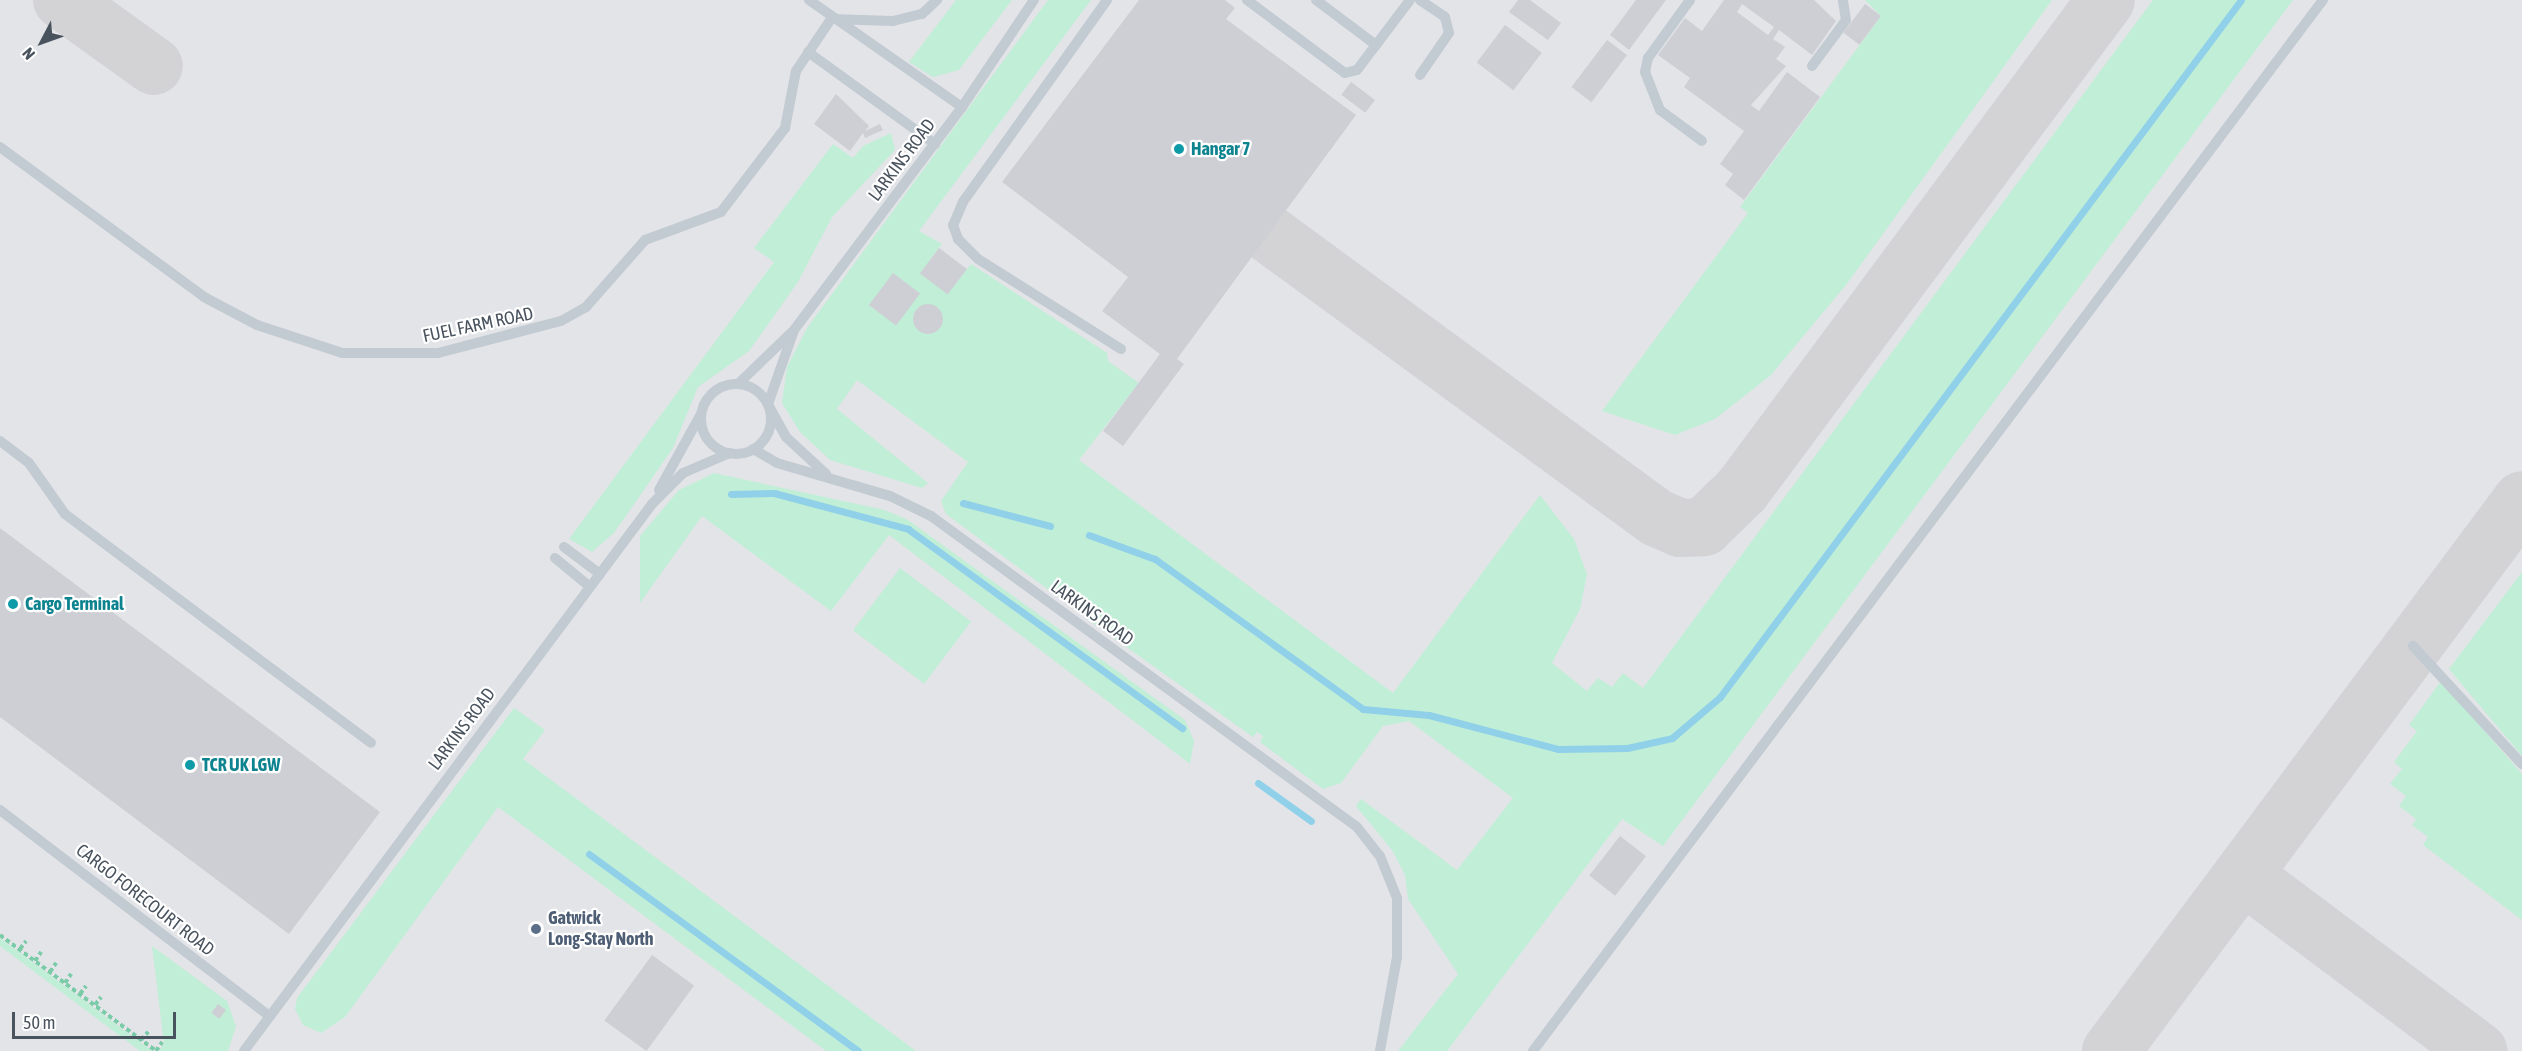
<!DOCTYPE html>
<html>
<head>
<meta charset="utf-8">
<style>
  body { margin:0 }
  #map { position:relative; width:2522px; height:1051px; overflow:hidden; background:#f3f1f1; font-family:"Asap Condensed",sans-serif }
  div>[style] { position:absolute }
  .airport>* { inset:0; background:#e3e4e8; transform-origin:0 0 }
  .green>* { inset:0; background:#c1eed6; transform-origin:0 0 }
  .stream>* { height:7px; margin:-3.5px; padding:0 3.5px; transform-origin:3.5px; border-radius:3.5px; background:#90d1e9 }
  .taxiway>* { height:58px; margin:-29px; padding:0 29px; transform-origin:29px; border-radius:29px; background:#d3d3d6 }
  .building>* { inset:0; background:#cecfd5; transform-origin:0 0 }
  .round { border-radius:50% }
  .path>* { height:4px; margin-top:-2px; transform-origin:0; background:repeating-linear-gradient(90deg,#7acba8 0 4.5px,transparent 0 7.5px) }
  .service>* { height:10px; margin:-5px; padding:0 5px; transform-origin:5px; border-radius:5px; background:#c2cad2 }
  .service>.ring { margin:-5px; padding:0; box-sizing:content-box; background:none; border:10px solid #c2cad2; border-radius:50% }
  .dots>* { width:16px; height:16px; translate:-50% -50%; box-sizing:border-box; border:3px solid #fff; border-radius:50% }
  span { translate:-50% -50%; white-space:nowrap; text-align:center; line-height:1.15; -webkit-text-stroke:4.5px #fff; paint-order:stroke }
  .culture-label { font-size:18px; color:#0d838f; font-weight:700 }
  .left { translate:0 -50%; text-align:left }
  .street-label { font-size:18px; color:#49535e }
  .service-label { font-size:18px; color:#4e5e75; font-weight:700 }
  .north { position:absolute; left:12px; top:12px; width:60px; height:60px; -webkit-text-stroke:4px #fff; paint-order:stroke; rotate:229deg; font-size:16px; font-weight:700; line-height:24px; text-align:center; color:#49535e }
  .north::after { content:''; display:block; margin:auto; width:21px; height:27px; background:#49535e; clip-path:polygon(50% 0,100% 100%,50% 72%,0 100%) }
  .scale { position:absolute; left:12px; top:1012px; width:164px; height:27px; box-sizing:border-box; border:3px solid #49535e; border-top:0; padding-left:8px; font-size:18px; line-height:21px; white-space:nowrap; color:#49535e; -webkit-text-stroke:4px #fff; paint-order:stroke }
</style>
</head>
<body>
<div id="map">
  <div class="airport">
    <div style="left:0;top:0;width:2522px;height:1051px"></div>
  </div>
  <div class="green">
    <div style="clip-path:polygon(956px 0,1012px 0,959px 70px,933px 77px,909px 62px)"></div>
    <div style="clip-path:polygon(1048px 0,1091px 0,919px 231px,942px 244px,929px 261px,956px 283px,971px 264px,1107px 353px,1108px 361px,1139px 383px,1079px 460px,1393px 693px,1540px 495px,1574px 539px,1587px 574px,1580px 609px,1552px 663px,1587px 691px,1598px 678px,1612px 687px,1623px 673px,1643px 688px,2153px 0,2293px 0,1663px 846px,1622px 819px,1447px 1051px,1398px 1051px,1458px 974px,1408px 899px,1405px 875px,1392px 850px,1356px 806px,1361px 799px,1457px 870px,1513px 798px,1409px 721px,1383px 726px,1341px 783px,1323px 789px,1260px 742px,1263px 736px,1257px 732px,1253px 737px,1087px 619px,1091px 612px,1086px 608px,1081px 614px,946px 514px,941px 501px,968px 462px,857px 380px,837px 409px,928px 483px,922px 488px,830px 460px,800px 432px,782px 403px,787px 367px,807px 328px)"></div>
    <div style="clip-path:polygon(1865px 0,2052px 0,1846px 285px,1771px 375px,1715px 419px,1675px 435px,1602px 411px,1748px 213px,1740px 207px,1881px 16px)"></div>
    <div style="clip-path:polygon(891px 133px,895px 150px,832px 217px,798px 282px,749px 351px,698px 387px,673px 448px,614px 533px,592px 552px,569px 539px,774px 262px,754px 248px,833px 144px,853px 158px,863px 146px)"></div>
    <div style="clip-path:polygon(714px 473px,885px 510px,908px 520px,1185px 720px,1194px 741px,1190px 764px,889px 535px,831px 611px,702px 516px,640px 603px,640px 536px,679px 490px)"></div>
    <div style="left:900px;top:568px;width:89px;height:78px;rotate:37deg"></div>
    <div style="clip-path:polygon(2522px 572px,2522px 756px,2449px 669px)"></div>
    <div style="clip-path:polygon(2441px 681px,2522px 774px,2522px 920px,2423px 845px,2428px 837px,2412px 825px,2416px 819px,2399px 806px,2406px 796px,2390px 784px,2402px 769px,2394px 762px,2417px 731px,2409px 725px)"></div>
    <div style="clip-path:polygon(514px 708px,545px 730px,523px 759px,916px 1051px,826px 1051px,498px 807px,345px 1017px,321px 1033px,303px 1025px,295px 1009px,297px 998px)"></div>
    <div style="clip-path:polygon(0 938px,62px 984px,152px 1051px,140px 1051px,0 946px)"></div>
    <div style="clip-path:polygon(152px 946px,227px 1001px,236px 1026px,228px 1051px,159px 1051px,164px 1044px)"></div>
  </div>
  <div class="stream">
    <div style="left:731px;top:494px;width:43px;rotate:-1.3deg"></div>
    <div style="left:774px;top:493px;width:139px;rotate:15deg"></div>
    <div style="left:908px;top:529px;width:339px;rotate:36deg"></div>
    <div style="left:963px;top:503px;width:90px;rotate:14.8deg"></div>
    <div style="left:1089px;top:535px;width:70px;rotate:20deg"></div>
    <div style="left:1155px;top:559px;width:256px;rotate:35.8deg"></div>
    <div style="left:1363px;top:709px;width:66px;rotate:5.2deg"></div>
    <div style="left:1429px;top:715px;width:133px;rotate:14.8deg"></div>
    <div style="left:1558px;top:749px;width:69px;rotate:-0.8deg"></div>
    <div style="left:1627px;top:748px;width:46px;rotate:-12.5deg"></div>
    <div style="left:1672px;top:738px;width:63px;rotate:-40.5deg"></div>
    <div style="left:1720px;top:697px;width:870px;rotate:-53.22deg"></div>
    <div style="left:1258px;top:783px;width:65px;rotate:35.6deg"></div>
    <div style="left:589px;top:854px;width:333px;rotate:36.2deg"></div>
  </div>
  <div class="taxiway">
    <div style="left:62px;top:0;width:113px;rotate:35.7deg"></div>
    <div style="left:1269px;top:234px;width:481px;rotate:36.2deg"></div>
    <div style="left:1657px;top:518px;width:25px;rotate:23deg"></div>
    <div style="left:1680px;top:528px;width:24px;rotate:-2deg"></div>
    <div style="left:1704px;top:527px;width:53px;rotate:-44.2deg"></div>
    <div style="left:1742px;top:490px;width:610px;rotate:-53.39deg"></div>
    <div style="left:2243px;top:875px;width:294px;rotate:36.8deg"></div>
    <div style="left:2111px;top:1051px;width:687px;rotate:-53.28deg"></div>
  </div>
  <div class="building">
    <div style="clip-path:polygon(1139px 0,1225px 0,1235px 8px,1226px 19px,1356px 115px,1177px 359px,1184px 364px,1123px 446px,1103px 431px,1160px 354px,1102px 311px,1128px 277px,1002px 182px)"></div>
    <div style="clip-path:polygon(1518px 0,1530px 0,1561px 23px,1548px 40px,1509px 12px)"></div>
    <div style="clip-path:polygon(1636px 0,1666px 0,1629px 50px,1610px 35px)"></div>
    <div style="clip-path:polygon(evenodd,1724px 0,1814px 0,1836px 21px,1812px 55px,1779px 30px,1773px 39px,1785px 47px,1776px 59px,1786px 66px,1751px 105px,1759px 111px,1787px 72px,1820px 97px,1744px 200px,1725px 185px,1733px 174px,1720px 164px,1744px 131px,1684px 87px,1690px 78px,1658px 55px,1685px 18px,1702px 31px,1724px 0,1742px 4px,1774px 27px,1768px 35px,1737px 12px,1742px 4px)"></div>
    <div style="left:1865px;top:4px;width:20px;height:36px;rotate:37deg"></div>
    <div style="left:1505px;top:25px;width:46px;height:47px;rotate:37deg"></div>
    <div style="left:1607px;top:40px;width:25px;height:59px;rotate:37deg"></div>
    <div style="left:1351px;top:82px;width:30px;height:16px;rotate:37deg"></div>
    <div style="clip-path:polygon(836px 94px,869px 126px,865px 131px,880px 124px,883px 130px,865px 138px,863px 133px,850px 151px,814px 124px)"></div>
    <div style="left:939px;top:248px;width:35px;height:32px;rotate:37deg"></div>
    <div style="left:893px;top:273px;width:34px;height:40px;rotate:37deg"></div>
    <div class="round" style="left:913px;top:304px;width:30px;height:30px"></div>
    <div style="clip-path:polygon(0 528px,380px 812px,289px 934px,0 717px)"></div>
    <div style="left:1620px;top:836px;width:33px;height:50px;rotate:38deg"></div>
    <div style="left:652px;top:955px;width:52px;height:81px;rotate:36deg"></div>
    <div style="left:218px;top:1004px;width:10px;height:11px;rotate:37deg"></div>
  </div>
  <div class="path">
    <div style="left:0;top:935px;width:194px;rotate:36.6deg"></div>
    <div style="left:20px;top:949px;width:10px;rotate:-53deg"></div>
    <div style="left:35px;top:961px;width:11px;rotate:-56deg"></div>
    <div style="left:50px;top:972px;width:11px;rotate:-56deg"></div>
    <div style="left:65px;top:983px;width:11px;rotate:-56deg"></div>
    <div style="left:80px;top:994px;width:10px;rotate:-53deg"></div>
    <div style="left:95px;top:1005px;width:10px;rotate:-53deg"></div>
    <div style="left:141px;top:1040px;width:11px;rotate:-49deg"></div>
    <div style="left:156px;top:1051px;width:11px;rotate:-56deg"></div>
  </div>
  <div class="service">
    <div style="left:809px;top:0;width:187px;rotate:35deg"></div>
    <div style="left:1107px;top:0;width:248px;rotate:125.5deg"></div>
    <div style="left:963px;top:202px;width:25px;rotate:113deg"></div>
    <div style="left:953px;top:225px;width:15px;rotate:70deg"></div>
    <div style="left:958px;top:239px;width:28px;rotate:45deg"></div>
    <div style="left:978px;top:259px;width:169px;rotate:32.2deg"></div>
    <div style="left:1247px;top:0;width:122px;rotate:36.7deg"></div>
    <div style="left:1345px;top:73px;width:12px;rotate:-14deg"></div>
    <div style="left:1357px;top:70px;width:31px;rotate:-53deg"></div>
    <div style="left:1316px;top:0;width:75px;rotate:36.9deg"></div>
    <div style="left:1376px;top:45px;width:56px;rotate:-52.9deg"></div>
    <div style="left:1420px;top:0;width:30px;rotate:34deg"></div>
    <div style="left:1445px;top:17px;width:16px;rotate:76deg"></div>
    <div style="left:1449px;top:33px;width:51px;rotate:124.6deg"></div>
    <div style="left:1690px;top:0;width:72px;rotate:125.9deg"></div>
    <div style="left:1648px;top:58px;width:14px;rotate:102deg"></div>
    <div style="left:1645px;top:72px;width:41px;rotate:68.5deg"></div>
    <div style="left:1660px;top:110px;width:52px;rotate:36.4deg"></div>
    <div style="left:831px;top:19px;width:62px;rotate:1.8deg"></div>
    <div style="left:893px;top:21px;width:30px;rotate:-14deg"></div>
    <div style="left:922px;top:14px;width:21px;rotate:-43deg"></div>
    <div style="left:808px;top:52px;width:157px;rotate:35.9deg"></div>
    <div style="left:1812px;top:66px;width:57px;rotate:-53.5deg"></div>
    <div style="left:1846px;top:20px;width:20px;rotate:-99deg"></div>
    <div style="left:0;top:147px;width:253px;rotate:36.3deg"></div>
    <div style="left:204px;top:297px;width:60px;rotate:27.8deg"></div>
    <div style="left:257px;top:325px;width:89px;rotate:18.2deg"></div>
    <div style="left:342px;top:353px;width:96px"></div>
    <div style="left:438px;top:353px;width:127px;rotate:-14.6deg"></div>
    <div style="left:561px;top:321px;width:29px;rotate:-29deg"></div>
    <div style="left:586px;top:307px;width:89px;rotate:-48.6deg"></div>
    <div style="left:645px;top:240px;width:81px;rotate:-20.2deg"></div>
    <div style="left:721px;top:212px;width:106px;rotate:-52.7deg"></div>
    <div style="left:785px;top:128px;width:58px;rotate:-79.1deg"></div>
    <div style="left:796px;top:71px;width:63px;rotate:-56.1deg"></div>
    <div style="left:738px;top:384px;width:74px;rotate:-43.9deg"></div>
    <div class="ring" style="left:701px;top:384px;width:60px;height:60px"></div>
    <div style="left:0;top:441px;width:36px;rotate:37deg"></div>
    <div style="left:29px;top:463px;width:62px;rotate:54.8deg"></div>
    <div style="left:65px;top:514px;width:382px;rotate:36.8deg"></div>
    <div style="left:753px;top:449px;width:28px;rotate:30deg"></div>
    <div style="left:777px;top:463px;width:118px;rotate:16.3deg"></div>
    <div style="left:890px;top:496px;width:46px;rotate:26deg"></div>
    <div style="left:931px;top:516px;width:527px;rotate:36.13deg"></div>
    <div style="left:1357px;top:827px;width:37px;rotate:52deg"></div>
    <div style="left:1380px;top:856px;width:45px;rotate:68deg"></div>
    <div style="left:1397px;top:898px;width:59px;rotate:90deg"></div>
    <div style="left:1397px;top:957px;width:96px;rotate:100.3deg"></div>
    <div style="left:826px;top:474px;width:54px;rotate:-137.2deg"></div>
    <div style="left:786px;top:437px;width:38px;rotate:-119deg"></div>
    <div style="left:768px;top:404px;width:78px;rotate:-70.6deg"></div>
    <div style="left:794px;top:330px;width:279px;rotate:-53deg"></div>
    <div style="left:962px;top:107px;width:129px;rotate:-56.1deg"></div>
    <div style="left:659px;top:490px;width:87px;rotate:-61.1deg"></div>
    <div style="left:564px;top:547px;width:45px;rotate:36.9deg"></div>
    <div style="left:555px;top:558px;width:45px;rotate:39.6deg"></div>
    <div style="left:2413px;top:646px;width:161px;rotate:47.3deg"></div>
    <div style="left:0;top:810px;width:339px;rotate:37.4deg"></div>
    <div style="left:244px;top:1051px;width:682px;rotate:-53.28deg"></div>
    <div style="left:652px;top:504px;width:44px;rotate:-45deg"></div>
    <div style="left:683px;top:473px;width:51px;rotate:-23.1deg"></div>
    <div style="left:1533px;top:1051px;width:1315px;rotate:-53.07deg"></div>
  </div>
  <div class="dots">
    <div style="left:1179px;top:149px;background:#0f9aa8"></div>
    <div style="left:13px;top:604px;background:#0f9aa8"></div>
    <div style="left:190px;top:765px;background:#0f9aa8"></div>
    <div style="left:536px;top:929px;background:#5c6f8a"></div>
  </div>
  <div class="culture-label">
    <span class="left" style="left:1191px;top:149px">Hangar 7</span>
    <span class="left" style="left:25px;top:604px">Cargo Terminal</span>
    <span class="left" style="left:202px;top:765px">TCR UK LGW</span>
  </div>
  <div class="street-label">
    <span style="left:902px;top:160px;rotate:-53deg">LARKINS ROAD</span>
    <span style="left:478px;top:325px;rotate:-12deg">FUEL FARM ROAD</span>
    <span style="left:1092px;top:613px;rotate:36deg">LARKINS ROAD</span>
    <span style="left:462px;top:729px;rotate:-53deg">LARKINS ROAD</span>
    <span style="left:145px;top:900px;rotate:38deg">CARGO FORECOURT ROAD</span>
  </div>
  <div class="service-label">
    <span class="left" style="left:548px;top:929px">Gatwick<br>Long-Stay North</span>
  </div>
  <div class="north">N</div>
  <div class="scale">50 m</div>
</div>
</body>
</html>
